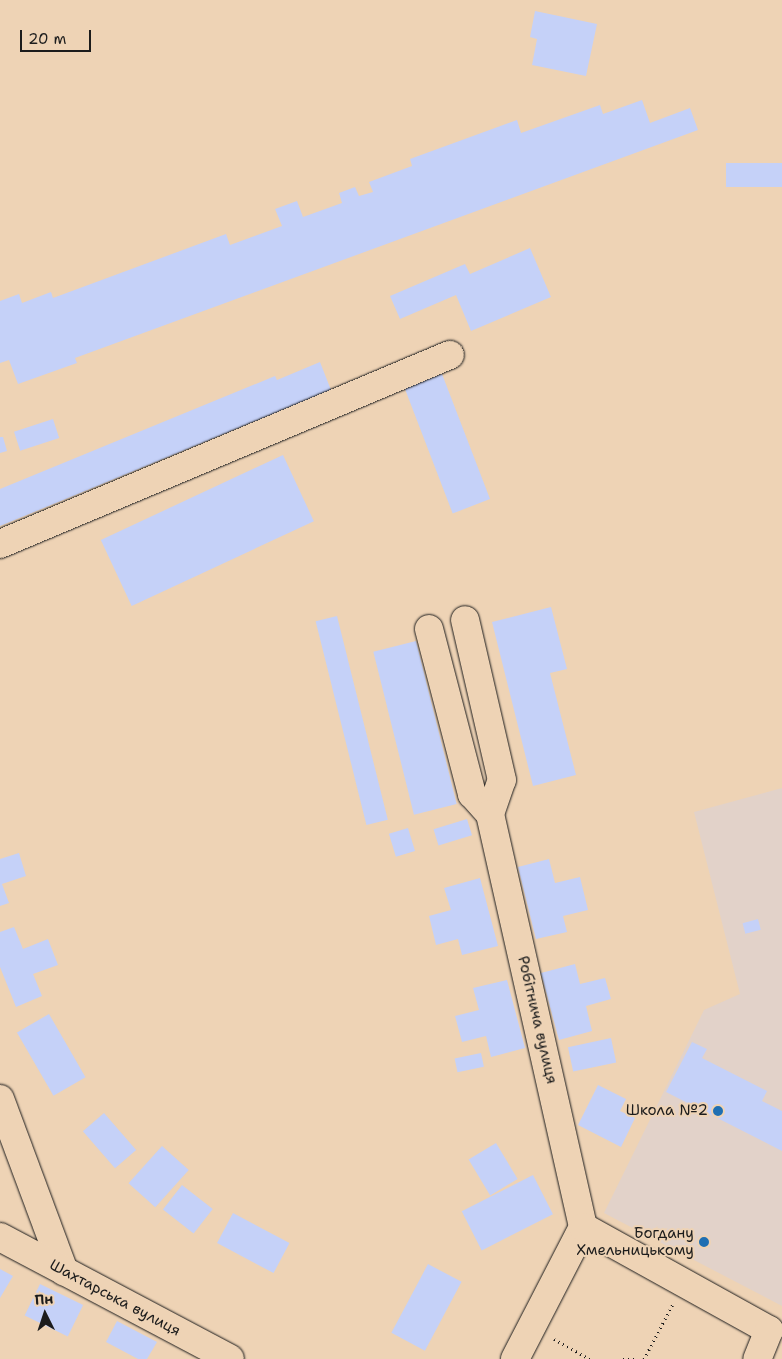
<!DOCTYPE html>
<html>
<head>
<meta charset="utf-8">
<style>
  body { margin:0 }
  #map { position:relative; width:782px; height:1359px; overflow:hidden; background:#eed3b5; font-family:"Shantell Sans",sans-serif }
  div>[style] { position:absolute }
  .built>* { inset:0; background:#e2d2c9 }
  .building>* { inset:0; background:#c5d1f8; transform-origin:0 0 }
  .path>* { height:3px; margin-top:-1.5px; transform-origin:0; background:repeating-linear-gradient(90deg,#1c1c1c 0 1px,transparent 0 5px) }
  .roads { filter:drop-shadow(0 0 1px #1c1c1c) drop-shadow(0 0 1px #1c1c1c) }
  .minor>* { height:28px; margin:-14px; padding:0 14px; transform-origin:14px; border-radius:14px; background:#eed3b5 }
  .dots>* { width:14px; height:14px; translate:-50% -50%; box-sizing:border-box; border:2px solid #eed3b5; border-radius:50% }
  span { translate:-50% -50%; white-space:nowrap; text-align:center; line-height:1.15; -webkit-text-stroke:4px #eed3b5; paint-order:stroke }
  .street-label { font-size:15px; color:#1c1c1c }
  .poi-label { font-size:15px; color:#1c1c1c }
  .right { translate:-100% -50%; text-align:right }
  .north { position:absolute; left:20px; top:1289px; width:50px; height:50px; -webkit-text-stroke:4px #eed3b5; paint-order:stroke; rotate:356deg; font-size:14px; font-weight:700; line-height:20px; text-align:center; color:#1c1c1c }
  .north::after { content:''; display:block; margin:auto; width:18px; height:22px; background:#1c1c1c; clip-path:polygon(50% 0,100% 100%,50% 72%,0 100%) }
  .scale { position:absolute; left:20px; top:30px; width:71px; height:22px; box-sizing:border-box; border:2px solid #1c1c1c; border-top:0; padding-left:6px; font-size:15px; line-height:18px; white-space:nowrap; color:#1c1c1c; -webkit-text-stroke:4px #eed3b5; paint-order:stroke }
</style>
</head>
<body>
<div id="map">
  <div class="built">
    <div style="clip-path:polygon(782px 788px,782px 1306px,604px 1213px,704px 1010px,740px 994px,694px 812px)"></div>
  </div>
  <div class="building">
    <div style="clip-path:polygon(535px 11px,597px 24px,586px 76px,532px 65px,537px 39px,530px 37px)"></div>
    <div style="clip-path:polygon(642px 100px,650px 123px,690px 108px,698px 130px,75px 358px,77px 363px,18px 384px,9px 360px,0 363px,0 301px,19px 294px,22px 303px,51px 292px,53px 298px,226px 234px,230px 245px,282px 226px,275px 209px,297px 201px,303px 217px,342px 203px,339px 193px,355px 187px,359px 196px,373px 192px,369px 182px,412px 166px,410px 159px,517px 120px,521px 133px,600px 105px,603px 114px)"></div>
    <div style="left:782px;top:163px;width:24px;height:56px;rotate:90deg"></div>
    <div style="clip-path:polygon(530px 248px,551px 297px,471px 331px,456px 295px,400px 319px,390px 296px,465px 264px,470px 274px)"></div>
    <div style="clip-path:polygon(320px 362px,331px 390px,0 526px,0 489px,275px 376px,277px 380px)"></div>
    <div style="left:442px;top:374px;width:134px;height:40px;rotate:69deg"></div>
    <div style="left:53px;top:419px;width:20px;height:41px;rotate:72deg"></div>
    <div style="clip-path:polygon(0 437px,3px 437px,7px 451px,0 453px)"></div>
    <div style="left:283px;top:455px;width:73px;height:201px;rotate:65deg"></div>
    <div style="clip-path:polygon(551px 607px,567px 669px,550px 673px,576px 775px,533px 786px,492px 622px)"></div>
    <div style="left:337px;top:616px;width:210px;height:22px;rotate:76deg"></div>
    <div style="left:416px;top:641px;width:168px;height:44px;rotate:76deg"></div>
    <div style="left:467px;top:819px;width:17px;height:35px;rotate:73deg"></div>
    <div style="left:408px;top:828px;width:24px;height:20px;rotate:73deg"></div>
    <div style="clip-path:polygon(19px 853px,26px 876px,2px 884px,9px 903px,0 906px,0 859px)"></div>
    <div style="clip-path:polygon(549px 859px,555px 883px,580px 877px,588px 910px,563px 916px,567px 932px,536px 939px,518px 867px)"></div>
    <div style="clip-path:polygon(480px 878px,498px 946px,462px 955px,458px 939px,436px 945px,429px 916px,451px 910px,444px 888px)"></div>
    <div style="left:758px;top:919px;width:11px;height:16px;rotate:75deg"></div>
    <div style="clip-path:polygon(14px 927px,23px 949px,48px 939px,58px 965px,33px 974px,42px 996px,16px 1007px,0 967px,0 932px)"></div>
    <div style="clip-path:polygon(575px 964px,580px 984px,605px 978px,611px 999px,586px 1006px,592px 1031px,559px 1040px,541px 973px)"></div>
    <div style="clip-path:polygon(507px 980px,525px 1048px,491px 1057px,486px 1036px,462px 1042px,455px 1016px,479px 1010px,473px 988px)"></div>
    <div style="left:49px;top:1014px;width:73px;height:37px;rotate:60deg"></div>
    <div style="left:611px;top:1038px;width:25px;height:44px;rotate:78deg"></div>
    <div style="clip-path:polygon(692px 1042px,707px 1049px,702px 1058px,767px 1091px,762px 1101px,782px 1111px,782px 1151px,666px 1092px)"></div>
    <div style="left:481px;top:1053px;width:14px;height:27px;rotate:78deg"></div>
    <div style="clip-path:polygon(598px 1085px,626px 1099px,620px 1111px,635px 1118px,621px 1147px,578px 1125px)"></div>
    <div style="left:104px;top:1113px;width:49px;height:28px;rotate:49deg"></div>
    <div style="left:496px;top:1143px;width:42px;height:32px;rotate:59deg"></div>
    <div style="left:162px;top:1146px;width:36px;height:50px;rotate:42deg"></div>
    <div style="left:533px;top:1175px;width:44px;height:80px;rotate:63deg"></div>
    <div style="left:182px;top:1185px;width:39px;height:31px;rotate:38deg"></div>
    <div style="left:233px;top:1213px;width:64px;height:34px;rotate:28deg"></div>
    <div style="left:428px;top:1264px;width:38px;height:78px;rotate:28deg"></div>
    <div style="clip-path:polygon(0 1269px,13px 1276px,0 1298px)"></div>
    <div style="left:40px;top:1284px;width:48px;height:35px;rotate:26deg"></div>
    <div style="clip-path:polygon(117px 1321px,157px 1342px,147px 1359px,138px 1359px,106px 1342px)"></div>
  </div>
  <div class="path">
    <div style="left:554px;top:1339px;width:41px;rotate:29.1deg"></div>
    <div style="left:623px;top:1359px;width:15px"></div>
    <div style="left:644px;top:1359px;width:62px;rotate:-62.2deg"></div>
  </div>
  <div class="roads">
    <div class="minor">
      <div style="left:0;top:544px;width:488px;rotate:-22.8deg"></div>
      <div style="left:429px;top:629px;width:171px;rotate:75.4deg"></div>
      <div style="left:472px;top:794px;width:27px;rotate:48deg"></div>
      <div style="left:490px;top:814px;width:36px;rotate:-71deg"></div>
      <div style="left:502px;top:780px;width:164px;rotate:-103deg"></div>
      <div style="left:490px;top:814px;width:423px;rotate:77.3deg"></div>
      <div style="left:0;top:1099px;width:184px;rotate:69.6deg"></div>
      <div style="left:0;top:1237px;width:260px;rotate:27.9deg"></div>
      <div style="left:515px;top:1359px;width:148px;rotate:-62.7deg"></div>
      <div style="left:583px;top:1227px;width:213px;rotate:29deg"></div>
      <div style="left:769px;top:1330px;width:31px;rotate:112deg"></div>
    </div>
  </div>
  <div class="dots">
    <div style="left:718px;top:1111px;background:#1f6fb2"></div>
    <div style="left:704px;top:1242px;background:#1f6fb2"></div>
  </div>
  <div class="street-label">
    <span style="left:537px;top:1020px;rotate:77deg">Робітнича вулиця</span>
    <span style="left:115px;top:1298px;rotate:28deg">Шахтарська вулиця</span>
  </div>
  <div class="poi-label">
    <span class="right" style="left:708px;top:1111px">Школа №2</span>
    <span class="right" style="left:694px;top:1242px">Богдану<br>Хмельницькому</span>
  </div>
  <div class="north">Пн</div>
  <div class="scale">20 m</div>
</div>
</body>
</html>
